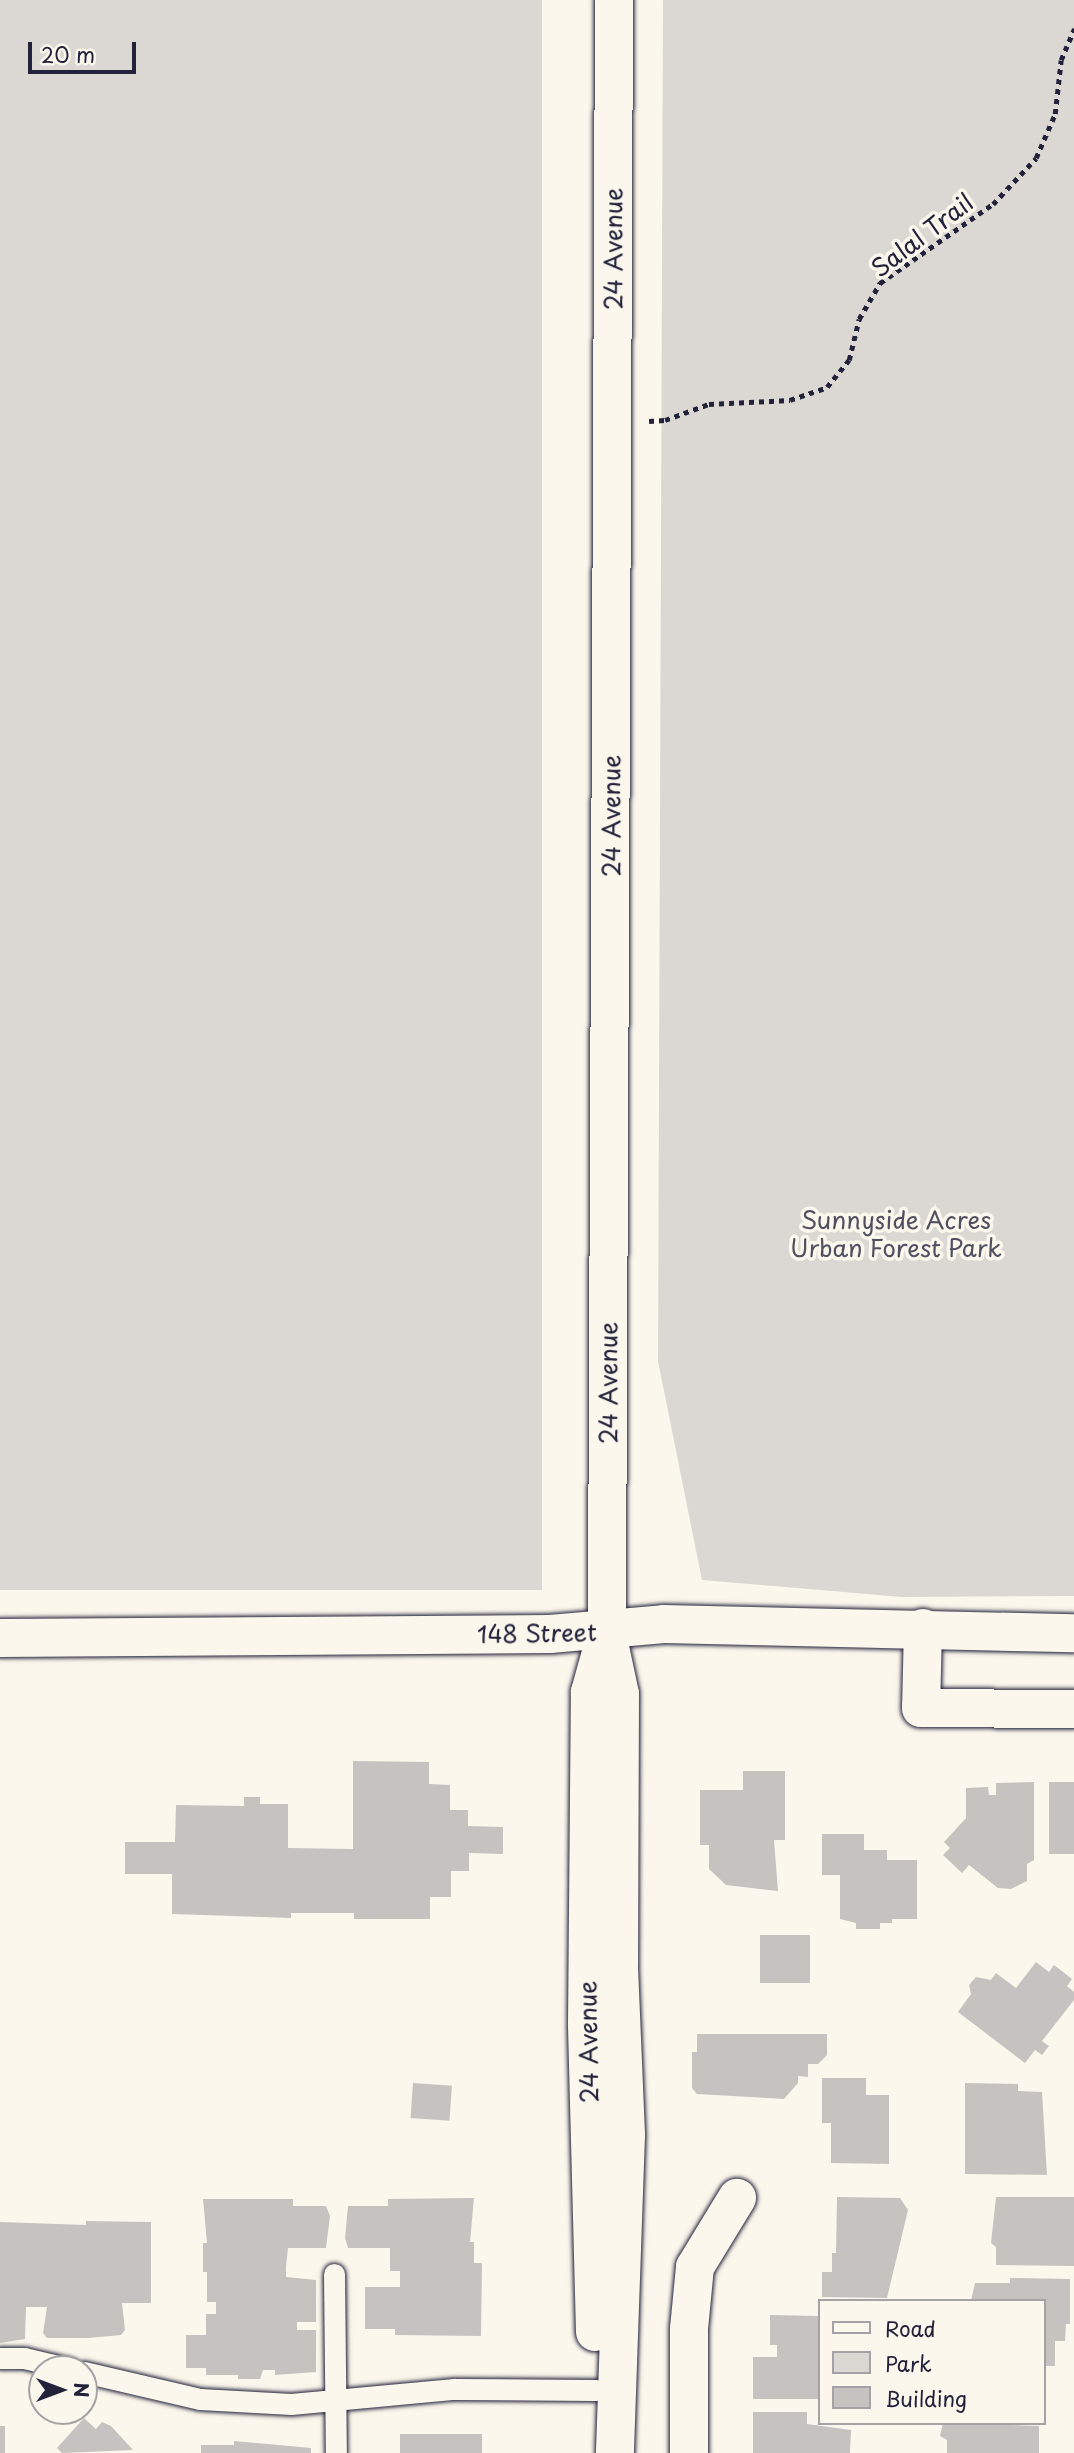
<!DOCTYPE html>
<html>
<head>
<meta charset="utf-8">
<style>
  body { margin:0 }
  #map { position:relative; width:1074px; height:2453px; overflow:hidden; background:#fbf7ec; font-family:"Playpen Sans",sans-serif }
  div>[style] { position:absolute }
  .green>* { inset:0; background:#dbd8d3; transform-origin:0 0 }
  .building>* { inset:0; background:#c6c2c0; transform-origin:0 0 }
  .path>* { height:4.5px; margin-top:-2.25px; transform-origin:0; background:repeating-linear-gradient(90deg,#22223b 0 5px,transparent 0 10px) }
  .roads { filter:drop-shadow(0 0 2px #22223b) drop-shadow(0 0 2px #22223b) }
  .lane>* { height:21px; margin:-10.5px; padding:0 10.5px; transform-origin:10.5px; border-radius:10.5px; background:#fbf7ec }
  .street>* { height:38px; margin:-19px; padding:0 19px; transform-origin:19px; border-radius:19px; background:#fbf7ec }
  .secondary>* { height:38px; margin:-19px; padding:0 19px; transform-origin:19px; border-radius:19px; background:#fbf7ec }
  span { translate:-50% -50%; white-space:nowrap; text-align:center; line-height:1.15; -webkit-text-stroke:7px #fbf7ec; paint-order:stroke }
  .street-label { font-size:24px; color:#22223b }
  .park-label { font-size:24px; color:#505061 }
  .legend { position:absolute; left:818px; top:2299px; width:228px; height:126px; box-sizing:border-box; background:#fbf7ec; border:2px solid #a4a2a5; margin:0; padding:9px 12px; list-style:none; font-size:21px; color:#22223b }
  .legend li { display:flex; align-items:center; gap:14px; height:35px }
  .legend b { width:35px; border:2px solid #a4a2a5 }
  .north { position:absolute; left:28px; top:2355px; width:70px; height:70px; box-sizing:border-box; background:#fbf7ec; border:2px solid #a4a2a5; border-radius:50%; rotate:90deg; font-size:19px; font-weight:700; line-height:28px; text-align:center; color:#22223b }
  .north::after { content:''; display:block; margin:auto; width:24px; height:32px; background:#22223b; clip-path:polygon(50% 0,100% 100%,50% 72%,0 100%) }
  .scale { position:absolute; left:28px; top:42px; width:108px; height:32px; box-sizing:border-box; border:4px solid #22223b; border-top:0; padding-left:9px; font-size:21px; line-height:24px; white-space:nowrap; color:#22223b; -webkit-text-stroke:5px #fbf7ec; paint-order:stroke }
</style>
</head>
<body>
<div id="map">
  <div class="green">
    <div style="left:0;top:0;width:542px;height:1590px"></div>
    <div style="clip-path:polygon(663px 0,1074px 0,1074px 1596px,902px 1597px,702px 1580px,658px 1361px)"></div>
  </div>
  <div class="building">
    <div style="clip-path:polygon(353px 1761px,429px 1762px,429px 1784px,450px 1785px,450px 1810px,468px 1810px,468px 1826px,503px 1827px,503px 1854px,469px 1853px,469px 1871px,451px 1871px,451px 1897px,430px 1897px,430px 1919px,354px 1919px,354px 1913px,291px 1913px,291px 1918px,172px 1914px,172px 1874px,125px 1874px,125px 1842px,175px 1842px,176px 1805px,244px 1806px,244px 1797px,260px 1797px,260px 1804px,288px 1804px,288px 1848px,353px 1849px)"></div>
    <div style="clip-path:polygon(743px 1771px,785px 1771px,785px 1840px,774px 1840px,778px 1891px,726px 1885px,709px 1869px,709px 1845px,700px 1845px,700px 1790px,743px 1790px)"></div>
    <div style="clip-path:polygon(1034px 1782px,1034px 1860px,1027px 1864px,1027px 1881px,1011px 1889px,998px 1888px,969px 1865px,962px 1873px,943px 1855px,950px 1848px,944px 1842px,966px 1818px,966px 1788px,988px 1787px,989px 1795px,996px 1795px,996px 1783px)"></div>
    <div style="left:1049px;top:1782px;width:25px;height:72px"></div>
    <div style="clip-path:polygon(822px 1834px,864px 1834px,864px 1850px,887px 1850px,887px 1860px,917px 1860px,917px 1919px,892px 1919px,892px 1923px,880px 1923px,880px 1929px,856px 1929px,856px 1923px,840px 1919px,840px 1875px,822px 1875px)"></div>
    <div style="left:760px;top:1935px;width:50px;height:48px"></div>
    <div style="clip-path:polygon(1036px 1962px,1049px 1972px,1054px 1965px,1072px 1979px,1067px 1986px,1074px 1992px,1074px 2000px,1042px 2041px,1049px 2046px,1042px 2055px,1035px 2050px,1025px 2063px,958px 2012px,971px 1994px,969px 1985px,976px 1977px,991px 1980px,996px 1973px,1016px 1988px)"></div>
    <div style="clip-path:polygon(697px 2034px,827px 2034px,827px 2055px,818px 2064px,808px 2064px,808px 2077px,798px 2076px,798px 2083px,784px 2099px,697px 2094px,692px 2088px,692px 2052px,697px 2052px)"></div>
    <div style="clip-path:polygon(822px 2078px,866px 2078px,866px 2095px,889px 2095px,889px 2164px,831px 2163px,831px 2123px,822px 2123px)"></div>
    <div style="left:413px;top:2083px;width:39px;height:35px;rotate:4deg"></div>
    <div style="clip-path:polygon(965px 2083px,1018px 2084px,1018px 2091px,1042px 2092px,1047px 2175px,965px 2174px)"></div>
    <div style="clip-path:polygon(837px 2197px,900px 2198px,908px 2210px,887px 2298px,822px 2297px,822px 2272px,832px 2272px,832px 2253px,836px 2253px)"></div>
    <div style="clip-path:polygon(996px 2197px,1074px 2197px,1074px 2266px,996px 2265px,996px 2247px,991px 2243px)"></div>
    <div style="clip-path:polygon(474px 2198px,470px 2242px,474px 2242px,474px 2263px,482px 2263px,481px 2336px,395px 2335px,395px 2329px,365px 2329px,365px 2287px,400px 2287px,400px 2271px,390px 2271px,390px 2248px,348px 2248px,345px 2238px,348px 2206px,388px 2206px,388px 2199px)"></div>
    <div style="clip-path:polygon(203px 2199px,293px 2199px,293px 2206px,326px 2206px,330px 2216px,326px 2248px,288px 2248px,286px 2267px,286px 2277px,316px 2280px,316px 2322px,297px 2322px,297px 2330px,316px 2330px,316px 2372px,275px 2375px,275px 2370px,263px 2370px,260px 2379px,238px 2379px,238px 2375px,206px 2375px,206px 2368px,186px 2368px,186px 2335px,206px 2335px,206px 2314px,216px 2314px,216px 2302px,207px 2302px,207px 2272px,203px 2272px,203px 2243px,207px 2243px)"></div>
    <div style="clip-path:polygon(86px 2221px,151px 2222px,151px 2303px,122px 2303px,125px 2330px,121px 2335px,88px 2338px,47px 2338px,43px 2333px,47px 2307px,26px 2307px,25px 2339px,0 2343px,0 2222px,86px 2225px)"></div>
    <div style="clip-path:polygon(1010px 2278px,1070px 2279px,1070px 2324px,1066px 2324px,1065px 2341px,1055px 2341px,1055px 2366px,1044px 2366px,1044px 2301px,971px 2301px,975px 2283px,1010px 2283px)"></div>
    <div style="clip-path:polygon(770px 2315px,820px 2316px,820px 2399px,753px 2399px,753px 2357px,777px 2357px,777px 2345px,770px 2345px)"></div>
    <div style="clip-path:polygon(753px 2412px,807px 2412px,807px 2424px,851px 2430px,850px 2453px,753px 2453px)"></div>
    <div style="clip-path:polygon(84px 2418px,96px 2429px,102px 2422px,111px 2426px,133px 2450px,62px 2453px,57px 2448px)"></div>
    <div style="clip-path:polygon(943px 2423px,1039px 2426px,1039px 2453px,947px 2453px,947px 2440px,940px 2436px)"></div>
    <div style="left:0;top:2426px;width:5px;height:27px"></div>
    <div style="left:400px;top:2434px;width:82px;height:19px"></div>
    <div style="clip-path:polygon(234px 2441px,311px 2448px,311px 2453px,201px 2453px,201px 2445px,234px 2445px)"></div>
  </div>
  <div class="path">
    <div style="left:649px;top:421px;width:16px;rotate:-4deg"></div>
    <div style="left:665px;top:420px;width:47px;rotate:-20deg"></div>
    <div style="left:709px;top:404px;width:81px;rotate:-2.8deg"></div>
    <div style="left:790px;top:400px;width:39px;rotate:-19deg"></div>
    <div style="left:827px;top:387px;width:35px;rotate:-51deg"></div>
    <div style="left:849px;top:360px;width:42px;rotate:-76.3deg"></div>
    <div style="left:859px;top:319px;width:42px;rotate:-59.7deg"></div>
    <div style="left:880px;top:283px;width:138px;rotate:-35deg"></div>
    <div style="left:993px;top:204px;width:63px;rotate:-46.9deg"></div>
    <div style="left:1036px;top:158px;width:48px;rotate:-66.6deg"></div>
    <div style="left:1055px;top:114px;width:54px;rotate:-83.7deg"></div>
    <div style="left:1061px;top:60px;width:34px;rotate:-67deg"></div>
  </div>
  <div class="roads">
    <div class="lane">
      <div style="left:334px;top:2274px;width:179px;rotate:89.4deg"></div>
      <div style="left:0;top:2358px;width:24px"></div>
      <div style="left:24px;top:2358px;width:48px;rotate:13.2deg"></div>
      <div style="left:84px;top:2372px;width:119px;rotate:13.1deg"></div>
      <div style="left:200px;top:2399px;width:91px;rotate:3.1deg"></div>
      <div style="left:291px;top:2404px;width:164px;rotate:-5.3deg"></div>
      <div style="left:454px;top:2389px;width:142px;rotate:0.4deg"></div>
    </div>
    <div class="street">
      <div style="left:923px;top:1628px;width:80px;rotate:91.4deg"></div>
      <div style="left:921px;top:1708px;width:153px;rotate:0.4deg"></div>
      <div style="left:689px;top:2453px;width:124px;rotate:-90deg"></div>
      <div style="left:689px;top:2329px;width:62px;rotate:-84.5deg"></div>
      <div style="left:695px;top:2267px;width:81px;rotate:-58.7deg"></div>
    </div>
    <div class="secondary">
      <div style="left:614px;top:0;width:1633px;rotate:90.25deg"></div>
      <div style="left:607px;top:1633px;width:62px;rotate:78deg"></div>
      <div style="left:620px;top:1694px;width:273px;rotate:90.2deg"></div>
      <div style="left:619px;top:1967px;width:168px;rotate:87.6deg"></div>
      <div style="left:626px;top:2135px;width:318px;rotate:92deg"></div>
      <div style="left:0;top:1638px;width:550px;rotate:-0.42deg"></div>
      <div style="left:550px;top:1634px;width:114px;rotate:-5deg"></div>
      <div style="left:664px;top:1624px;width:410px;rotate:1.3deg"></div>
      <div style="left:595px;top:2332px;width:308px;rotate:-91.5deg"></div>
      <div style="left:587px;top:2024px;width:332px;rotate:-89.5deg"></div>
      <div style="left:590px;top:1692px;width:56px;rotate:-74.5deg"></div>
    </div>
  </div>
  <div class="street-label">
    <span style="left:922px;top:235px;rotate:-37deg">Salal Trail</span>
    <span style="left:613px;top:249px;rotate:-90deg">24 Avenue</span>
    <span style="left:611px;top:816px;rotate:-90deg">24 Avenue</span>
    <span style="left:608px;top:1383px;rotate:-90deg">24 Avenue</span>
    <span style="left:537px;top:1633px;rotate:-1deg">148 Street</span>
    <span style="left:588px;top:2042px;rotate:-91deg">24 Avenue</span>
  </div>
  <div class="park-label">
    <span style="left:896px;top:1234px">Sunnyside Acres<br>Urban Forest Park</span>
  </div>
  <ul class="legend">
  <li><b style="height:9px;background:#fbf7ec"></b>Road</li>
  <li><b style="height:19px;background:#dbd8d3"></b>Park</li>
  <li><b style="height:19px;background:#c6c2c0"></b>Building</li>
  </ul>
  <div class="north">N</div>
  <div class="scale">20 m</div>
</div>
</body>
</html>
